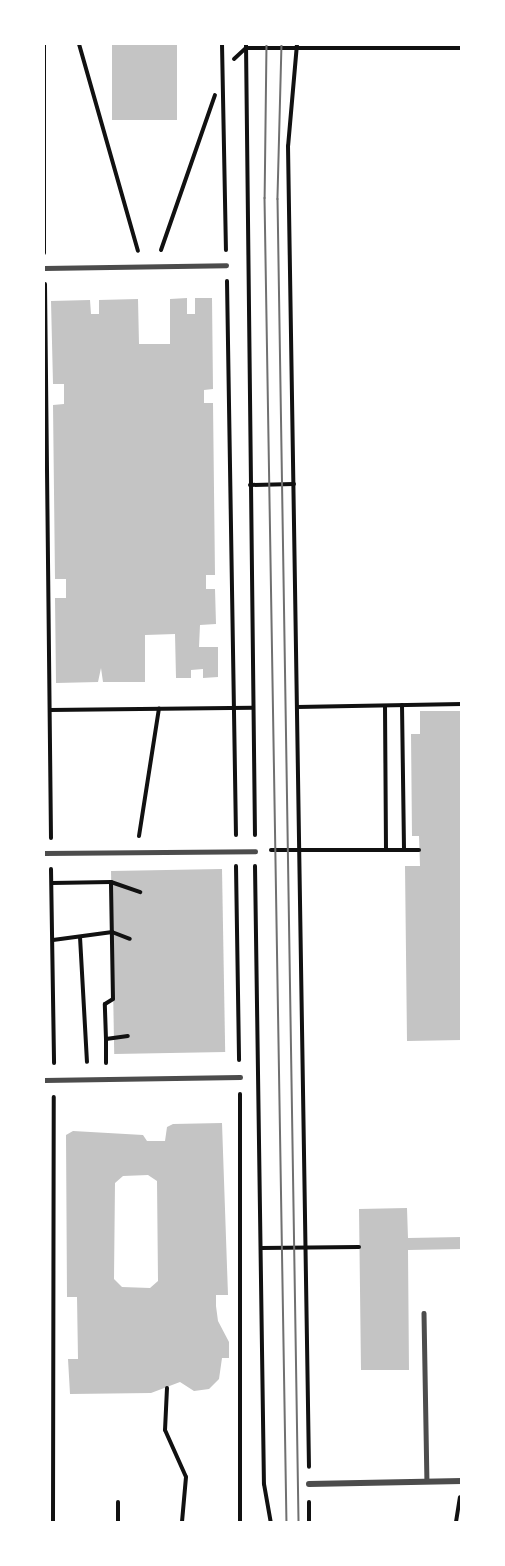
<!DOCTYPE html>
<html>
<head>
<meta charset="utf-8">
<style>
  body { margin:0 }
  #map { position:relative; width:505px; height:1566px; overflow:hidden; background:#fff; font-family:"Noto Sans",sans-serif }
  div>[style] { position:absolute }
  .building>* { inset:0; background:#c4c4c4; transform-origin:0 0 }
  .path>* { height:4px; margin:-2px; padding:0 2px; transform-origin:2px; border-radius:2px; background:#111 }
  .service>* { height:4.5px; margin:-2.25px; padding:0 2.25px; transform-origin:2.25px; border-radius:2.25px; background:#4c4c4c }
  .minor>* { height:6px; margin:-3px; padding:0 3px; transform-origin:3px; border-radius:3px; background:#4c4c4c }
  .tram>* { height:1.5px; margin:-0.75px; padding:0 0.75px; transform-origin:0.75px; border-radius:0.75px; background:#707070 }
  span { translate:-50% -50%; white-space:nowrap; text-align:center; line-height:1.15; -webkit-text-stroke:4.5px #fff; paint-order:stroke }
  .frame { position:absolute; inset:0; border:45px solid #fff; pointer-events:none }
</style>
</head>
<body>
<div id="map">
  <div class="building">
    <div style="left:112px;top:44px;width:65px;height:76px"></div>
    <div style="clip-path:polygon(187px 298px,187px 314px,195px 314px,195px 298px,212px 298px,213px 389px,204px 390px,204px 403px,213px 403px,215px 575px,206px 575px,206px 589px,215px 589px,216px 624px,200px 625px,199px 647px,218px 647px,218px 677px,203px 678px,203px 669px,191px 670px,191px 678px,176px 678px,175px 634px,145px 635px,145px 682px,103px 682px,101px 668px,98px 682px,56px 683px,55px 598px,66px 598px,66px 579px,55px 579px,53px 405px,64px 404px,64px 384px,53px 384px,51px 301px,90px 300px,91px 314px,99px 314px,99px 300px,138px 299px,139px 344px,170px 344px,170px 299px)"></div>
    <div style="clip-path:polygon(420px 711px,462px 711px,462px 1040px,407px 1041px,405px 866px,420px 866px,419px 836px,412px 836px,411px 734px,420px 734px)"></div>
    <div style="left:222px;top:869px;width:183px;height:111px;rotate:89deg"></div>
    <div style="clip-path:polygon(evenodd,222px 1123px,228px 1295px,216px 1295px,216px 1306px,218px 1321px,229px 1342px,229px 1358px,222px 1358px,219px 1379px,209px 1389px,194px 1391px,180px 1382px,151px 1393px,70px 1394px,68px 1359px,78px 1359px,77px 1297px,67px 1297px,66px 1135px,73px 1131px,143px 1135px,147px 1141px,165px 1141px,167px 1127px,173px 1124px,222px 1123px,148px 1175px,157px 1181px,158px 1281px,150px 1288px,122px 1287px,114px 1279px,115px 1183px,123px 1176px,148px 1175px)"></div>
    <div style="clip-path:polygon(407px 1208px,408px 1238px,462px 1237px,462px 1249px,408px 1250px,409px 1370px,361px 1370px,359px 1209px)"></div>
  </div>
  <div class="path">
    <div style="left:44px;top:44px;width:209px;rotate:90deg"></div>
    <div style="left:79px;top:44px;width:215px;rotate:74.1deg"></div>
    <div style="left:222px;top:44px;width:206px;rotate:88.9deg"></div>
    <div style="left:246px;top:44px;width:791px;rotate:89.35deg"></div>
    <div style="left:297px;top:44px;width:102px;rotate:95deg"></div>
    <div style="left:288px;top:146px;width:1321px;rotate:89.09deg"></div>
    <div style="left:234px;top:59px;width:16px;rotate:-43deg"></div>
    <div style="left:246px;top:48px;width:216px"></div>
    <div style="left:161px;top:250px;width:164px;rotate:-70.8deg"></div>
    <div style="left:227px;top:281px;width:554px;rotate:89.07deg"></div>
    <div style="left:45px;top:284px;width:554px;rotate:89.38deg"></div>
    <div style="left:250px;top:485px;width:44px;rotate:-1.3deg"></div>
    <div style="left:402px;top:705px;width:145px;rotate:89.2deg"></div>
    <div style="left:385px;top:706px;width:144px;rotate:89.6deg"></div>
    <div style="left:297px;top:707px;width:165px;rotate:-1deg"></div>
    <div style="left:50px;top:710px;width:203px;rotate:-0.6deg"></div>
    <div style="left:139px;top:836px;width:129px;rotate:-81.1deg"></div>
    <div style="left:271px;top:850px;width:148px"></div>
    <div style="left:236px;top:866px;width:194px;rotate:89.1deg"></div>
    <div style="left:255px;top:866px;width:618px;rotate:89.17deg"></div>
    <div style="left:264px;top:1484px;width:39px;rotate:80deg"></div>
    <div style="left:51px;top:869px;width:194px;rotate:89.1deg"></div>
    <div style="left:52px;top:883px;width:59px;rotate:-1deg"></div>
    <div style="left:111px;top:882px;width:31px;rotate:19deg"></div>
    <div style="left:80px;top:937px;width:125px;rotate:86.8deg"></div>
    <div style="left:53px;top:940px;width:60px;rotate:-7.7deg"></div>
    <div style="left:112px;top:932px;width:19px;rotate:21deg"></div>
    <div style="left:106px;top:1039px;width:35px;rotate:-92deg"></div>
    <div style="left:105px;top:1004px;width:9px;rotate:-32deg"></div>
    <div style="left:113px;top:999px;width:117px;rotate:-91deg"></div>
    <div style="left:106px;top:1063px;width:24px;rotate:-90deg"></div>
    <div style="left:106px;top:1039px;width:22px;rotate:-8deg"></div>
    <div style="left:240px;top:1094px;width:428px;rotate:90deg"></div>
    <div style="left:261px;top:1248px;width:98px;rotate:-0.6deg"></div>
    <div style="left:167px;top:1388px;width:42px;rotate:92.7deg"></div>
    <div style="left:165px;top:1430px;width:51px;rotate:65.9deg"></div>
    <div style="left:186px;top:1477px;width:45px;rotate:95.1deg"></div>
    <div style="left:118px;top:1502px;width:20px;rotate:90deg"></div>
    <div style="left:53px;top:1522px;width:425px;rotate:-89.9deg"></div>
    <div style="left:309px;top:1522px;width:20px;rotate:-90deg"></div>
    <div style="left:456px;top:1522px;width:25px;rotate:-81deg"></div>
  </div>
  <div class="service">
    <div style="left:44px;top:268px;width:182px;rotate:-0.9deg"></div>
    <div style="left:44px;top:853px;width:211px;rotate:-0.5deg"></div>
    <div style="left:44px;top:1080px;width:196px;rotate:-0.9deg"></div>
    <div style="left:424px;top:1313px;width:168px;rotate:89deg"></div>
  </div>
  <div class="minor">
    <div style="left:309px;top:1484px;width:153px;rotate:-1.1deg"></div>
  </div>
  <div class="tram">
    <div style="left:267px;top:44px;width:154px;rotate:90.7deg"></div>
    <div style="left:265px;top:198px;width:1324px;rotate:89.05deg"></div>
    <div style="left:282px;top:44px;width:155px;rotate:91.5deg"></div>
    <div style="left:278px;top:199px;width:1323px;rotate:89.09deg"></div>
  </div>
  <div class="frame"></div>
</div>
</body>
</html>
